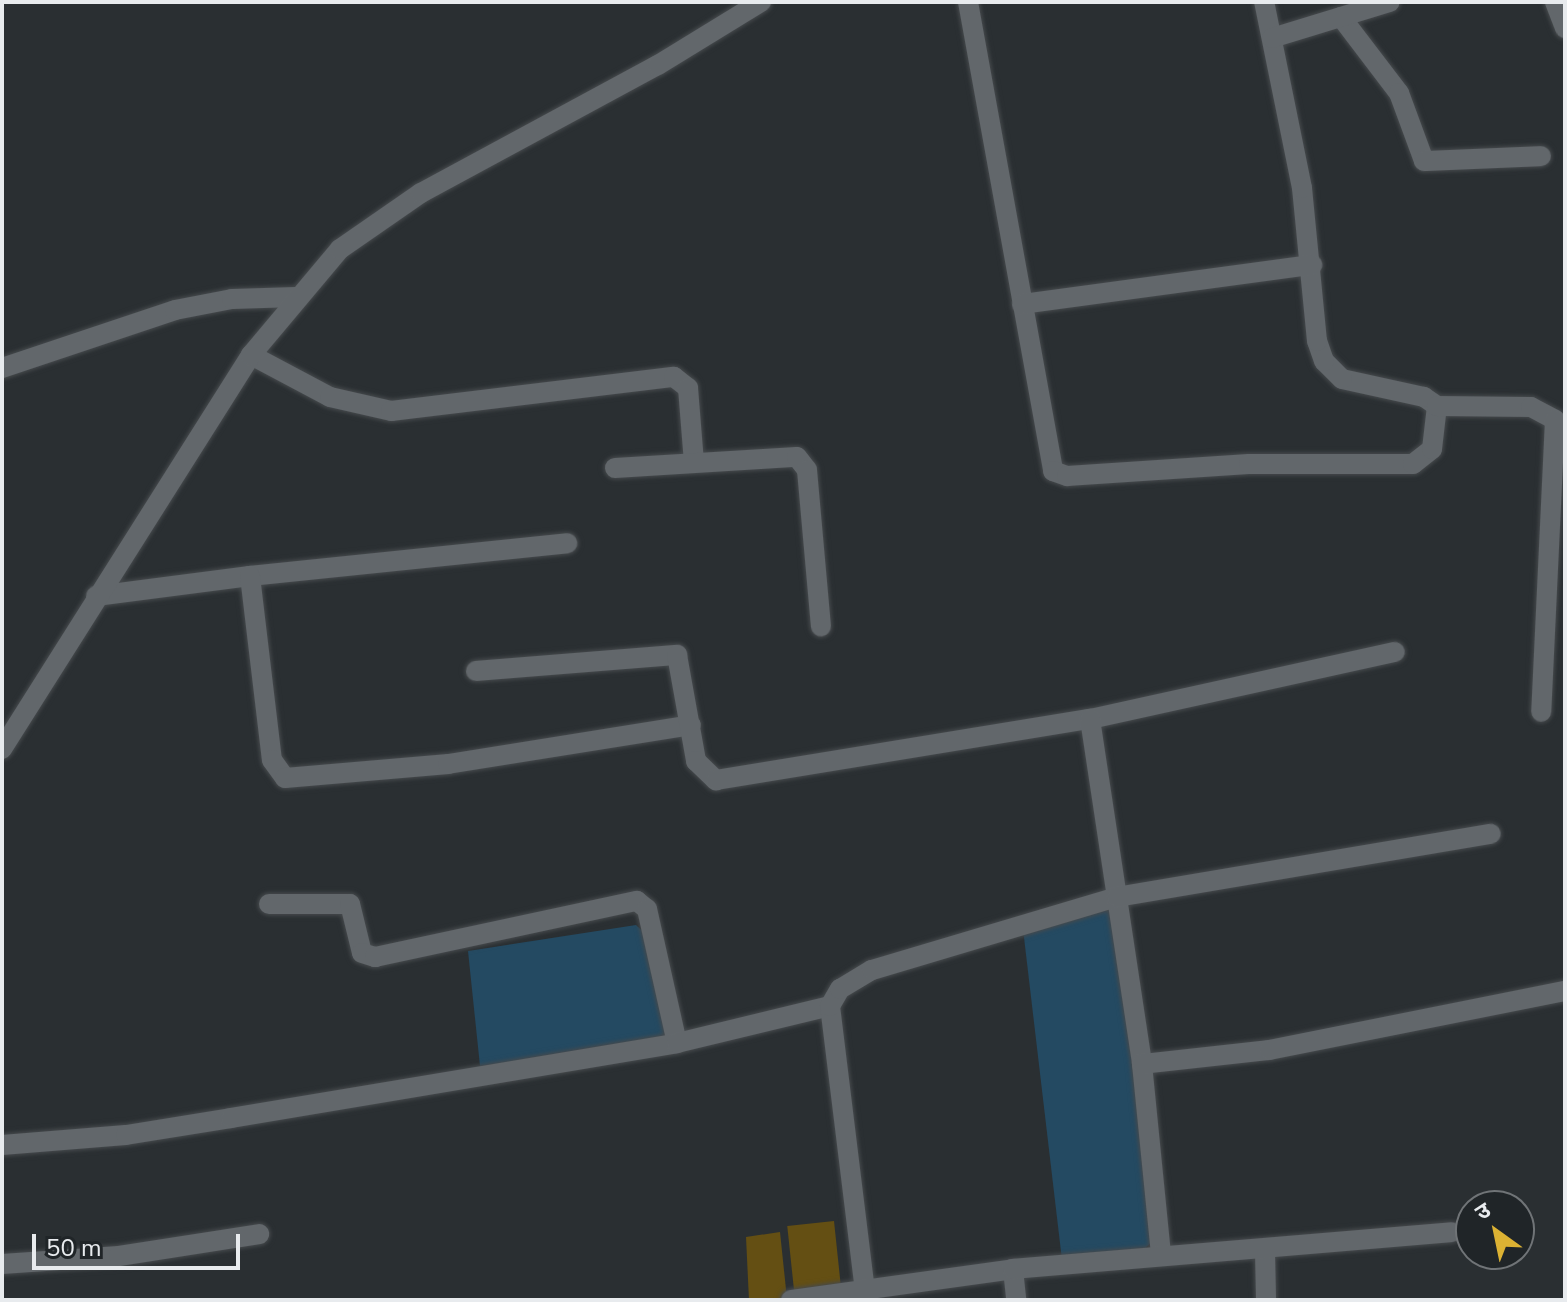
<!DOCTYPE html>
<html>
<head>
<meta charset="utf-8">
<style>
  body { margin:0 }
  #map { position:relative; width:1567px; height:1302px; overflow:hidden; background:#2a2f32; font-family:"Nunito Sans","Noto Sans Devanagari",sans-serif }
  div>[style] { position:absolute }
  .green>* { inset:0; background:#244a62 }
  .building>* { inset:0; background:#644f13; transform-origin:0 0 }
  .roads { filter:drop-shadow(0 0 2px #464a4d) drop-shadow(0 0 2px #464a4d) }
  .minor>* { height:20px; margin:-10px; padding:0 10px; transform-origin:10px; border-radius:10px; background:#62676b }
  .tertiary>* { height:20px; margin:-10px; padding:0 10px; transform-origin:10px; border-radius:10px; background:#62676b }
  span { translate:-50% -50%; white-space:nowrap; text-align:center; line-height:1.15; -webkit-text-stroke:6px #202528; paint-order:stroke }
  .frame { position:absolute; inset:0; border:4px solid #e8ebee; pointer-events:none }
  .north { position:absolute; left:1455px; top:1190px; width:80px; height:80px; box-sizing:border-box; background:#202528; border:2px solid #707477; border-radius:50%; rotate:327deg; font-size:22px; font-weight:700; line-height:32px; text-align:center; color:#e8ebee }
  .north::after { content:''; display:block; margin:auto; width:28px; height:36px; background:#dcb233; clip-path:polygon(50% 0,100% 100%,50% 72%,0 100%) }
  .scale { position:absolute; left:32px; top:1234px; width:208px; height:36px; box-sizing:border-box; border:4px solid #e8ebee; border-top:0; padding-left:10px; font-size:24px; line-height:28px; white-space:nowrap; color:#e8ebee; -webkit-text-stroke:6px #202528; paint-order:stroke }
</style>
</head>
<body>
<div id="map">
  <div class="green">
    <div style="clip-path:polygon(1113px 909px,1157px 1221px,1153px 1241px,1140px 1253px,1062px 1260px,1023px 929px)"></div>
    <div style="clip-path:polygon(636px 925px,649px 937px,666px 1041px,480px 1066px,468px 951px)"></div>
  </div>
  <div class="building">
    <div style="left:834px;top:1221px;width:65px;height:47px;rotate:84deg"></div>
    <div style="clip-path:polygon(780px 1232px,787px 1299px,749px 1300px,746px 1237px)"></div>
  </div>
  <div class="roads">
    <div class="minor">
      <div style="left:968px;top:2px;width:477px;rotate:79.7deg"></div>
      <div style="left:1053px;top:471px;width:15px;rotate:20deg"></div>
      <div style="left:1067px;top:476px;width:182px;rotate:-3.8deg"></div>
      <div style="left:1249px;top:464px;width:164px"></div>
      <div style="left:1413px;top:464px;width:24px;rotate:-38deg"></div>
      <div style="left:1432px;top:449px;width:43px;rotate:-83.4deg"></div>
      <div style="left:1437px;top:406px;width:16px;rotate:-145deg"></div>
      <div style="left:1424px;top:397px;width:84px;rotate:-167.6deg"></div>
      <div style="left:1342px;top:379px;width:25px;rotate:-135deg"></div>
      <div style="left:1324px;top:361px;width:21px;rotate:-109deg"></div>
      <div style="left:1317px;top:341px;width:154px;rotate:-95.6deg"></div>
      <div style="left:1302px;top:188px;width:190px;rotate:-101.5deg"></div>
      <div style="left:1555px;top:2px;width:28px;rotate:69deg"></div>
      <div style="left:1341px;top:17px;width:96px;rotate:52.7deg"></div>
      <div style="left:1399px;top:93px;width:72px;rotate:69.8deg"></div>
      <div style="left:1424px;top:161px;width:117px;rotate:-2.4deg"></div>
      <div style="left:1272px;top:38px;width:123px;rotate:-17deg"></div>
      <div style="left:1022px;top:304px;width:293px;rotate:-7.7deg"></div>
      <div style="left:251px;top:355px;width:89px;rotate:28deg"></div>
      <div style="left:330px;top:397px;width:63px;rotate:12.9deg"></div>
      <div style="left:391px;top:411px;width:285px;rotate:-6.9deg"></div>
      <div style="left:674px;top:377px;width:18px;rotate:38deg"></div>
      <div style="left:688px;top:388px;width:74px;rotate:85.4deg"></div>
      <div style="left:2px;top:368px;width:182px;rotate:-18.5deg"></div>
      <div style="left:175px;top:310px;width:58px;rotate:-10.9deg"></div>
      <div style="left:232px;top:299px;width:64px;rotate:-1.8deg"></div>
      <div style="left:1437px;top:406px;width:94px;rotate:0.6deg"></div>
      <div style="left:1531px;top:407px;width:27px;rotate:28deg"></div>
      <div style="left:1555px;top:420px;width:292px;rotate:92.7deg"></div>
      <div style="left:615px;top:468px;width:182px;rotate:-3.5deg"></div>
      <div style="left:797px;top:457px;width:16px;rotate:52deg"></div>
      <div style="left:807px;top:470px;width:157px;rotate:84.9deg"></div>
      <div style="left:250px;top:576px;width:319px;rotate:-5.9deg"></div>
      <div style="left:96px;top:596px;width:155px;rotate:-7.4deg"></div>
      <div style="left:250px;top:576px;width:185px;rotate:83.2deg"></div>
      <div style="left:272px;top:760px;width:22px;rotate:54deg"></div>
      <div style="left:285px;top:778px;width:164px;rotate:-4.9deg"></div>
      <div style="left:448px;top:764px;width:246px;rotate:-9.1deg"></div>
      <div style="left:476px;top:671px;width:202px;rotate:-4.6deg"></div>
      <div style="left:677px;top:655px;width:108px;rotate:79.8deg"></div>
      <div style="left:696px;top:761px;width:28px;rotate:44deg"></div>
      <div style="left:716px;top:780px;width:379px;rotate:-9.3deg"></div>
      <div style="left:1090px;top:719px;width:312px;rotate:-12.4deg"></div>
      <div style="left:1090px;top:719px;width:349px;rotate:81.4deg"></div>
      <div style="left:1142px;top:1064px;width:192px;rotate:84.3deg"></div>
      <div style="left:269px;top:904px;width:81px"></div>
      <div style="left:350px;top:904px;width:50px;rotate:76.2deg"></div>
      <div style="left:362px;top:953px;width:14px;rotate:17deg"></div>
      <div style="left:375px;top:957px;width:268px;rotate:-12.1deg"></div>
      <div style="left:637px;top:901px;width:13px;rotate:39deg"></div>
      <div style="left:647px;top:909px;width:137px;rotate:77.4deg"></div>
      <div style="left:1142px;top:1064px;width:128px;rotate:-6.3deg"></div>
      <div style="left:1269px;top:1050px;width:302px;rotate:-11.3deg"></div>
      <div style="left:2px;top:1145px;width:124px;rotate:-4.6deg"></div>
      <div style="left:126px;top:1135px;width:106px;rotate:-9.2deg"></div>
      <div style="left:231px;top:1118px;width:452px;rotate:-9.5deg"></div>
      <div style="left:677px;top:1043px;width:157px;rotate:-13.6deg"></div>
      <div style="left:1265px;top:1251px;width:49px;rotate:88.8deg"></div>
      <div style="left:2px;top:1264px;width:117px;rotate:-3.9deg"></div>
      <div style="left:119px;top:1256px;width:142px;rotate:-8.9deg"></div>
      <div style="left:1013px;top:1269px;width:31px;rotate:84deg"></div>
      <div style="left:865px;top:1291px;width:287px;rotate:-97deg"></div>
      <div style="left:830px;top:1006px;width:20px;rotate:-60deg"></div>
      <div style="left:840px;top:989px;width:37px;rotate:-31deg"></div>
      <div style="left:872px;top:970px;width:256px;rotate:-16.6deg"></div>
      <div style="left:1117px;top:897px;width:379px;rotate:-9.6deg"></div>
      <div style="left:791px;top:1300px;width:224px;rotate:-7.9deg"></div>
      <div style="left:1013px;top:1269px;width:440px;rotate:-4.8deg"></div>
    </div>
    <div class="tertiary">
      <div style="left:2px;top:749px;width:466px;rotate:-57.7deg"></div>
      <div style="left:251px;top:355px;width:138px;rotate:-50deg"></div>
      <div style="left:340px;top:249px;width:98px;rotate:-34.7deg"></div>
      <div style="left:421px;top:193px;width:269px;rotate:-28.4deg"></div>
      <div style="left:658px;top:65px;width:121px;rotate:-31.5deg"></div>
    </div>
  </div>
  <div class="frame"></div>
  <div class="north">उ</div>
  <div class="scale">50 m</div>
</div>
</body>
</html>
